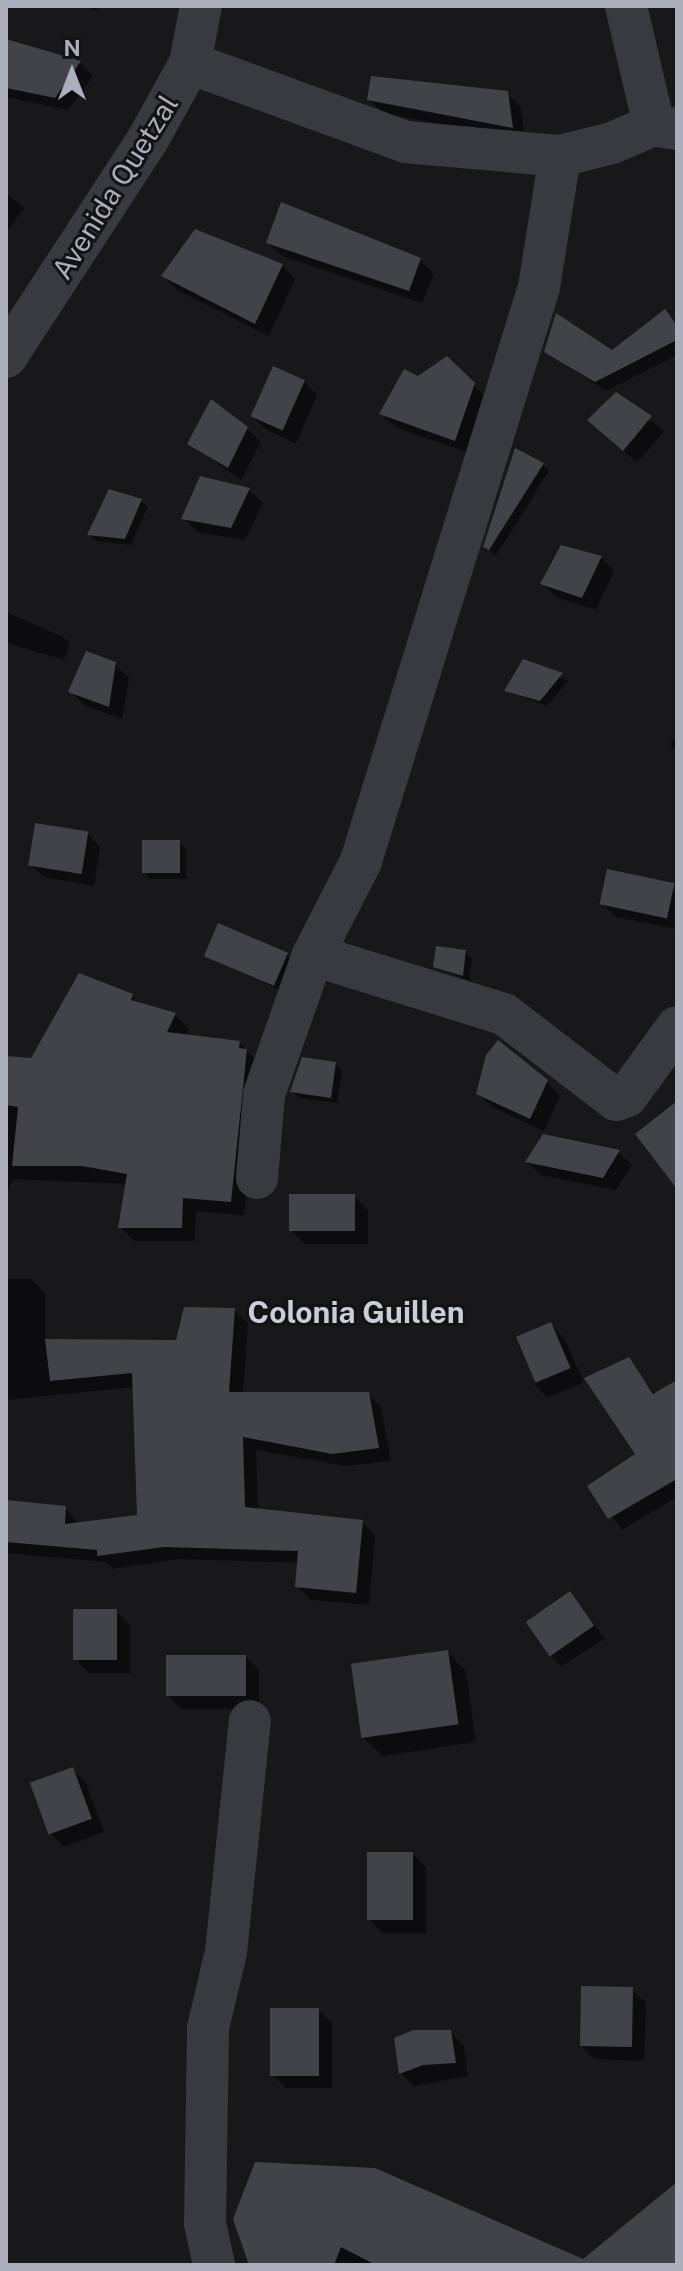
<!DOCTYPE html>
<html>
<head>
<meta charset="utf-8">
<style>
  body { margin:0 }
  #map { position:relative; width:683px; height:2271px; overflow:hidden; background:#18181b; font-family:"Public Sans",sans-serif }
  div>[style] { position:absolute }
  .shadow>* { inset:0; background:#0007 }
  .building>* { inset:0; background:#424348; transform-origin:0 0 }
  .minor>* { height:42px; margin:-21px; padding:0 21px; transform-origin:21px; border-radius:21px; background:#393a40 }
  span { translate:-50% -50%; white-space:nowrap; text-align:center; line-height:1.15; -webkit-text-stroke:6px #131316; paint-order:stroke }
  .street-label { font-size:28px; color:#aaafbb }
  .neighbourhood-label { font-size:30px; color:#cbced7; font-weight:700 }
  .frame { position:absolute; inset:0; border:8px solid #aaafbb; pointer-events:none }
  .north { position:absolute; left:32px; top:32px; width:80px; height:80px; -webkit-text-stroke:6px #131316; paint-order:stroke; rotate:0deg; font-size:22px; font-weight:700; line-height:32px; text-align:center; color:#aaafbb }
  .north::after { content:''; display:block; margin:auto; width:28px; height:36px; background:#aaafbb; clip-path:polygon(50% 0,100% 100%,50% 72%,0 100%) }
</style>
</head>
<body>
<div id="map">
  <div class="shadow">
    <div style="clip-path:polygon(80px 6px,99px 6px,97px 11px)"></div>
    <div style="clip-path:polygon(6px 41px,80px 63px,93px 76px,68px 110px,6px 97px)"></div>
    <div style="clip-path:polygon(507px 93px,521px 107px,525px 140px,383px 113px,369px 100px)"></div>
    <div style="clip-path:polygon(6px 193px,24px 208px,6px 234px)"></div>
    <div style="clip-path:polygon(268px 243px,420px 260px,434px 274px,422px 303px,282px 256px)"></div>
    <div style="clip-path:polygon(282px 265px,295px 279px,269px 336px,176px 289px,163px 276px)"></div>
    <div style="clip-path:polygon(665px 312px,677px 325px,677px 355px,606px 391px,546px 352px,612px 352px)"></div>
    <div style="clip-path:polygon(447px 358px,487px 398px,469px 453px,395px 427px,381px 413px)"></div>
    <div style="clip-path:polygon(304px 381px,317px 395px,296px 444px,264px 428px,251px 415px)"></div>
    <div style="clip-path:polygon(616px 395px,664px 431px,637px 463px,610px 439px)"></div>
    <div style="clip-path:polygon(247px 428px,261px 442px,241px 480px,189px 443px)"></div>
    <div style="clip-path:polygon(543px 465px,549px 471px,496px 556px,486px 547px)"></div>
    <div style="clip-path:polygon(201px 479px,249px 490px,263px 503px,245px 540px,197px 532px,184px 518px)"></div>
    <div style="clip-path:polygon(141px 501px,148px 507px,131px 545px,96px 541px,89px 534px)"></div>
    <div style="clip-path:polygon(601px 557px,614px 571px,596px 610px,556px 597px,543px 584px)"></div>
    <div style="clip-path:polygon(6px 612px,63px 637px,70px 644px,64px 660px,6px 643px)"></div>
    <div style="clip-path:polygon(524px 662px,568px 681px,547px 706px,506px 690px)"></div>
    <div style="clip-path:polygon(115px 664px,129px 678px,122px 719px,84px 705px,71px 692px)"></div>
    <div style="clip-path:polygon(677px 734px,677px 752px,670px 745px)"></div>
    <div style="clip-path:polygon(87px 833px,100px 847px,94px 886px,44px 877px,30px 864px)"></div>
    <div style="clip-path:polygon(179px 842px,186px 849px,186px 879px,150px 879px,144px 872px)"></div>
    <div style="clip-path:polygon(674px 885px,677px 929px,616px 917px,602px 903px)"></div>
    <div style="clip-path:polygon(465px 952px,472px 959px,469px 981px,435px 966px)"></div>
    <div style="clip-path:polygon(206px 955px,287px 955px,294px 962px,283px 992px)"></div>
    <div style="clip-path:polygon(131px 996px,140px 1004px,175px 1015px,189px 1029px,185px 1036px,240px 1043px,260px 1065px,244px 1215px,196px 1211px,195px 1241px,134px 1241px,120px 1227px,127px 1184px,12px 1179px,6px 1199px,6px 1075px)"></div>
    <div style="clip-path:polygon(335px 1064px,342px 1070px,337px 1103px,299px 1098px,292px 1091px)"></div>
    <div style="clip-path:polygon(547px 1082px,560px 1096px,544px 1131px,492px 1107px,478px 1093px)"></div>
    <div style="clip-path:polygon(619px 1152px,632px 1165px,616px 1190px,540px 1175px,527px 1162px)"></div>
    <div style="clip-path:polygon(354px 1196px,368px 1210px,368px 1244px,304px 1244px,291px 1230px)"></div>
    <div style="clip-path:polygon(6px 1279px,31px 1279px,45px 1293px,45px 1342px,178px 1342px,234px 1310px,248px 1323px,243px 1394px,368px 1394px,381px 1407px,391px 1461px,346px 1466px,256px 1450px,258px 1511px,362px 1522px,375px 1536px,369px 1605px,311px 1600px,297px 1586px,299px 1563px,179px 1559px,113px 1569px,106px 1562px,6px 1553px,6px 1502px,65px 1507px,79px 1525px,139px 1517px,135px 1387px,6px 1400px)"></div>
    <div style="clip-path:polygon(550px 1324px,564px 1338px,584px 1382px,547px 1398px,534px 1384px)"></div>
    <div style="clip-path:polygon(628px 1359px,656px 1395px,677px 1382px,677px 1497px,622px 1530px,590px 1486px,638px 1455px)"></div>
    <div style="clip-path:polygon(570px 1593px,605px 1639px,561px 1666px,548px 1653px)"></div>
    <div style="clip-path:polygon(116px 1611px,130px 1625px,130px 1673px,89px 1673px,75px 1659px)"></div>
    <div style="clip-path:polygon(447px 1652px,466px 1671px,476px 1742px,382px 1756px,363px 1737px)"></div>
    <div style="clip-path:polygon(246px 1657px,259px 1670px,259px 1709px,181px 1709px,168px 1695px)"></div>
    <div style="clip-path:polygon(73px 1770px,86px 1783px,104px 1832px,64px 1847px,50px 1833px)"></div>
    <div style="clip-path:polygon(413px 1854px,426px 1867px,426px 1933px,382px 1933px,369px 1919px)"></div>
    <div style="clip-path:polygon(632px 1989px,646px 2003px,644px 2061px,594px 2059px,581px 2046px)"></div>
    <div style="clip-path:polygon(318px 2010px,332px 2023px,332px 2088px,286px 2088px,272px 2075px)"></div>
    <div style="clip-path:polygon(450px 2032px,464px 2046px,468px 2076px,414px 2086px,401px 2073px)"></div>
    <div style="clip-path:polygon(677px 2184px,677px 2265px,251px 2265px,235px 2219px,584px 2261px)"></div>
  </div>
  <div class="building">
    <div style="clip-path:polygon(6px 39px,81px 61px,55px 98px,6px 88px)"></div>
    <div style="clip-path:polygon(371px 76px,508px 91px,513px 128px,367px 100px)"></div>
    <div style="clip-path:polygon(281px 202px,421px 258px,409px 291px,266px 243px)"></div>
    <div style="clip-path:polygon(195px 229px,283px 264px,255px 324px,161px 276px)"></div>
    <div style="clip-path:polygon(665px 309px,677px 326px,677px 340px,595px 382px,544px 352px,556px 313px,612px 350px)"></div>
    <div style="clip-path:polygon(447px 356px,475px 383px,455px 441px,379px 414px,404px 369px,418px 376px)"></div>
    <div style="left:273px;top:366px;width:35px;height:55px;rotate:24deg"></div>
    <div style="clip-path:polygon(616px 392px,652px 416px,623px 451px,587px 420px)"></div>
    <div style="clip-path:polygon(211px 399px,248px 427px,228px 468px,187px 444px)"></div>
    <div style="clip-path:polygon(515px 448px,544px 463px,489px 550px,483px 547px)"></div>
    <div style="clip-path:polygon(200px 476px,250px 488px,231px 528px,181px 519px)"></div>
    <div style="clip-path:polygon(109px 489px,142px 499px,125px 539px,87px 535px)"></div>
    <div style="clip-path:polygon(561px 545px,602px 556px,582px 598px,540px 584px)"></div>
    <div style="clip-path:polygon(86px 651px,116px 662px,109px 707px,68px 692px)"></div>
    <div style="clip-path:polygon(523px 659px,563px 673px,540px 701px,504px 691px)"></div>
    <div style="left:35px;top:823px;width:54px;height:43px;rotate:9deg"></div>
    <div style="left:142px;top:840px;width:38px;height:33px"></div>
    <div style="left:607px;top:869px;width:69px;height:36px;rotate:12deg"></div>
    <div style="left:218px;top:923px;width:76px;height:36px;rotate:23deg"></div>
    <div style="clip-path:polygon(436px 946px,466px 950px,463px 976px,433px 967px)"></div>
    <div style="clip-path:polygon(79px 973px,133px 994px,131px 1000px,176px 1013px,167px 1032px,240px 1041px,239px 1048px,247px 1049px,231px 1202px,183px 1198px,182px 1228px,118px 1228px,127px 1174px,82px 1166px,12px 1166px,18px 1107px,6px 1105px,6px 1056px,31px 1058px)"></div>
    <div style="clip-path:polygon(498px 1040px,548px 1080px,530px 1119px,476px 1094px,486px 1055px)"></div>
    <div style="clip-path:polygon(302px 1057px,336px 1062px,331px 1098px,290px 1092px)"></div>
    <div style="clip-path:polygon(677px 1101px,677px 1189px,635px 1134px)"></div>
    <div style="clip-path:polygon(543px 1134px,620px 1150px,603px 1178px,525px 1162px)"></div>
    <div style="left:289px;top:1194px;width:66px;height:37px"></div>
    <div style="clip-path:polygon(184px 1307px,235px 1308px,229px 1392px,369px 1392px,379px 1448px,332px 1454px,243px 1437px,245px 1507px,363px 1520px,356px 1593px,295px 1587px,298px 1551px,164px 1547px,97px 1556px,97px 1550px,6px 1542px,6px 1500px,66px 1506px,65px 1524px,137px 1515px,132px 1373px,50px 1381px,45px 1339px,176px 1340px)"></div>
    <div style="left:551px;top:1322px;width:50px;height:38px;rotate:67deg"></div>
    <div style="clip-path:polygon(629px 1357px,653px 1394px,677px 1380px,677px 1479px,608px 1519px,587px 1486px,635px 1454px,584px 1378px)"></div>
    <div style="left:570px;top:1591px;width:42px;height:54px;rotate:55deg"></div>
    <div style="left:73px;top:1609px;width:44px;height:51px"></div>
    <div style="left:448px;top:1650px;width:75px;height:98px;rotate:82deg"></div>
    <div style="left:166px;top:1655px;width:80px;height:41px"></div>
    <div style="left:73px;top:1767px;width:55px;height:46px;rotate:70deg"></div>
    <div style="left:367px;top:1852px;width:46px;height:68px"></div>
    <div style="left:581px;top:1986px;width:52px;height:60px;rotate:1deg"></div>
    <div style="left:270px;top:2008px;width:49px;height:68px"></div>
    <div style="clip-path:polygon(413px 2030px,451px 2030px,456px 2063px,423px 2065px,399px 2074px,394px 2038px)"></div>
    <div style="clip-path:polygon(255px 2162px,375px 2168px,583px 2259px,677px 2182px,677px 2265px,376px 2265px,341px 2247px,334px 2265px,249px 2265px,233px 2219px)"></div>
  </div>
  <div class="minor">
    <div style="left:626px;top:6px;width:122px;rotate:76.8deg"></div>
    <div style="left:190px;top:63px;width:230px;rotate:20.1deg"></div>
    <div style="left:406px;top:142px;width:155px;rotate:5.2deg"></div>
    <div style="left:560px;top:156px;width:54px;rotate:-14deg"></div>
    <div style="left:612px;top:143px;width:46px;rotate:-23.2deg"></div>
    <div style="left:654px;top:125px;width:23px;rotate:10deg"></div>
    <div style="left:6px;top:357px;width:258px;rotate:-56.9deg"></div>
    <div style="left:147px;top:141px;width:89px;rotate:-61.1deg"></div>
    <div style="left:190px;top:63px;width:58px;rotate:-79.1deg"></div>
    <div style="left:313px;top:955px;width:200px;rotate:17.2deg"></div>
    <div style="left:504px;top:1014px;width:141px;rotate:37.5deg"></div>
    <div style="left:616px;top:1100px;width:12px;rotate:-20deg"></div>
    <div style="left:627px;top:1096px;width:85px;rotate:-54.1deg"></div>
    <div style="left:257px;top:1178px;width:84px;rotate:-85.2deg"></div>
    <div style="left:264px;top:1094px;width:147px;rotate:-70.6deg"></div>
    <div style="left:313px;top:955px;width:106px;rotate:-62.9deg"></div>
    <div style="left:361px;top:861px;width:601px;rotate:-72.77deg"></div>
    <div style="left:539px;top:287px;width:133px;rotate:-80.9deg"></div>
    <div style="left:214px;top:2265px;width:43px;rotate:-102.1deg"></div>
    <div style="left:205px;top:2223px;width:195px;rotate:-89.1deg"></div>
    <div style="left:208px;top:2028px;width:78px;rotate:-76.7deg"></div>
    <div style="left:226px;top:1952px;width:232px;rotate:-84.1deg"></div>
  </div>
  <div class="street-label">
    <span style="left:115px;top:187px;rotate:-58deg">Avenida Quetzal</span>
  </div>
  <div class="neighbourhood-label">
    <span style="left:356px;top:1312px">Colonia Guillen</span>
  </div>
  <div class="frame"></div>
  <div class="north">N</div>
</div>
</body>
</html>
